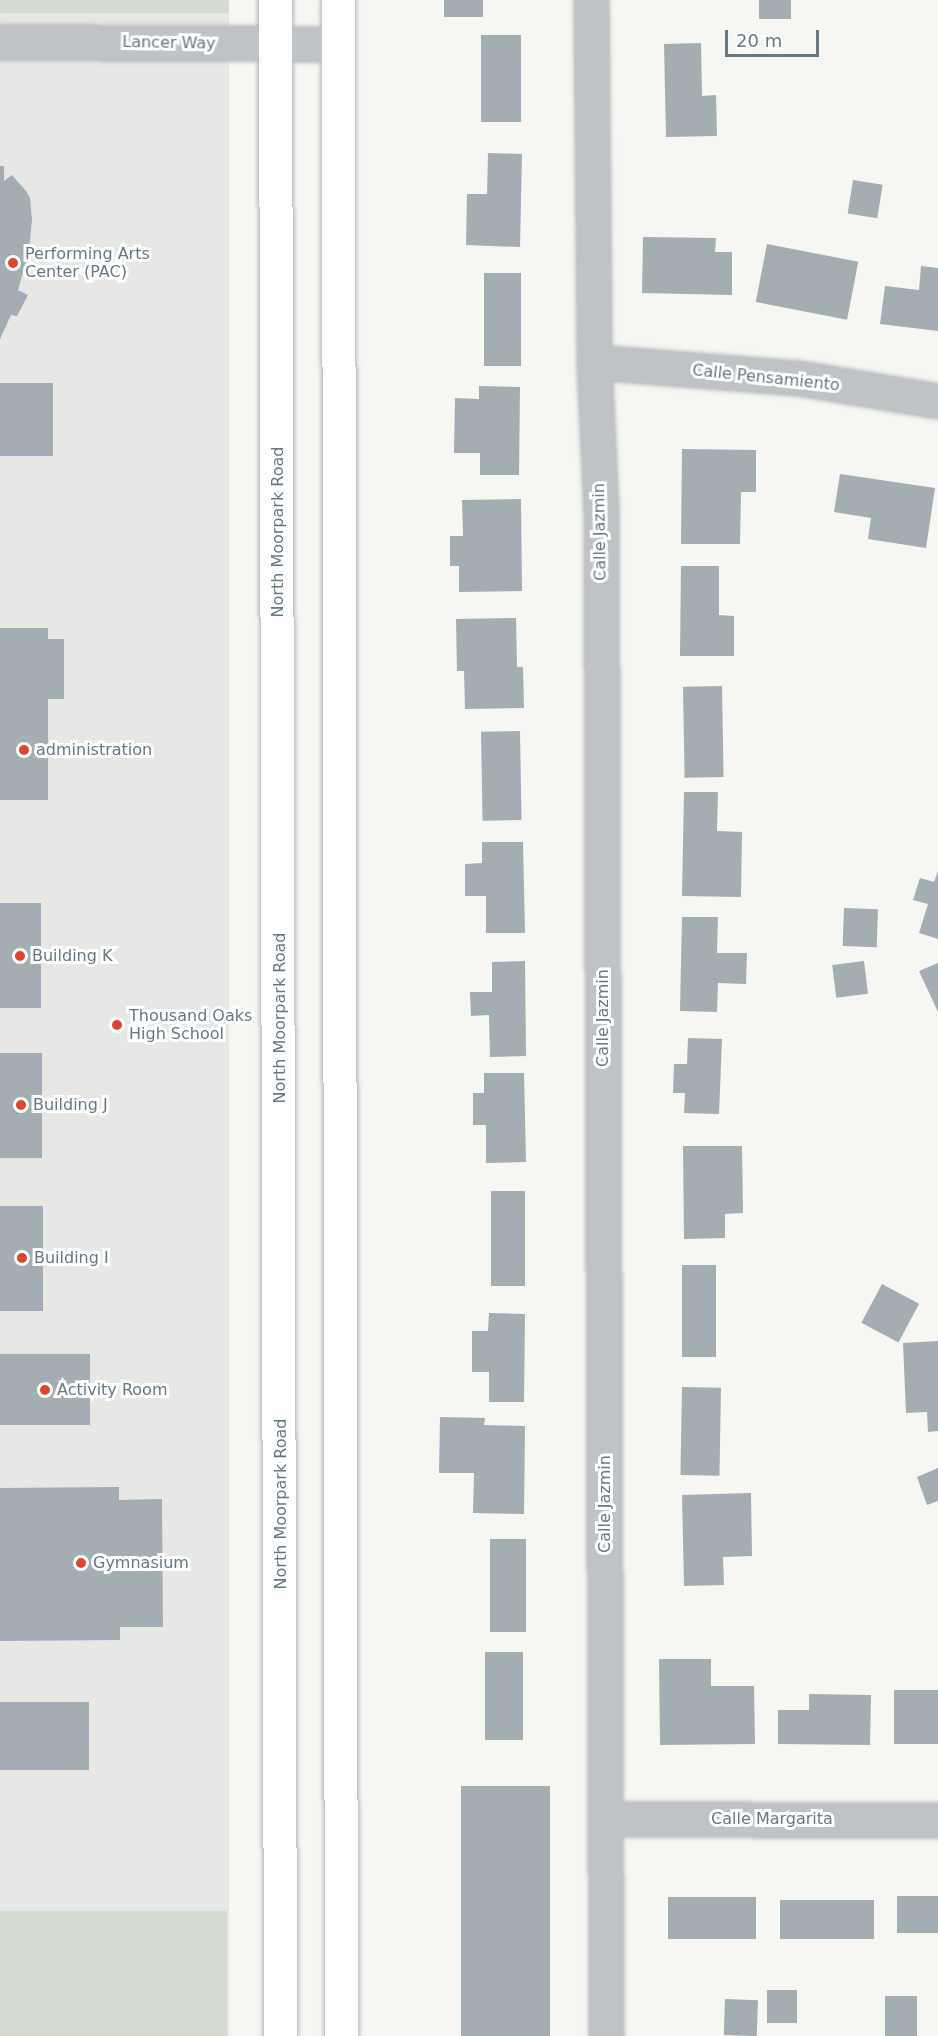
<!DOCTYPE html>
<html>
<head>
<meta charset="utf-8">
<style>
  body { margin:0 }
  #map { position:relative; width:938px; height:2036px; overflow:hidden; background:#f6f6f3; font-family:"DejaVu Sans",sans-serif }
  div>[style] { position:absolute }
  .built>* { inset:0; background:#e7e7e6; transform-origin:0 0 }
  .green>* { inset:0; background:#d6dbd2; transform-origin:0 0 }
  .building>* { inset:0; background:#a4adb2; transform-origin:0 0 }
  .roads { filter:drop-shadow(0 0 2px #b2b7ba) drop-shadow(0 0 2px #b2b7ba) }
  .minor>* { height:33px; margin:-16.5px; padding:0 16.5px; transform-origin:16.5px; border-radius:16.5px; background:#bfc3c6 }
  .major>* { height:33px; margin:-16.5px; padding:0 16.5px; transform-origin:16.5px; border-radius:16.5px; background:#fff }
  .dots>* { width:16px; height:16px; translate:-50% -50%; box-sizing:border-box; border:3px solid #fff; border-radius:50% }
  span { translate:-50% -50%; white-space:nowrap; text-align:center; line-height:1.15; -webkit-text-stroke:6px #fff; paint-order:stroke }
  .street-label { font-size:16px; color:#667882 }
  .poi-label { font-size:16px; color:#667882 }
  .left { translate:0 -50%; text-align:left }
  .scale { position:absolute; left:725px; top:30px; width:94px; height:27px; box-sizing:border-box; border:3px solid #667882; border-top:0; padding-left:8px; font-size:18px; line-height:21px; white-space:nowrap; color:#667882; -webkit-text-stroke:4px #fff; paint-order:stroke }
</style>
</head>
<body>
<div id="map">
  <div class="built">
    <div style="left:0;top:13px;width:229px;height:2023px"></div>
  </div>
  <div class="green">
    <div style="left:0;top:0;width:229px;height:13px"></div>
    <div style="left:0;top:1911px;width:227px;height:125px"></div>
  </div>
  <div class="building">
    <div style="left:444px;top:0;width:39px;height:17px"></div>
    <div style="left:759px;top:0;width:32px;height:19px"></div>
    <div style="left:481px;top:35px;width:40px;height:87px"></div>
    <div style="clip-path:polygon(701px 43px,702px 96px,716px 95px,717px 136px,666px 137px,664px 44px)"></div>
    <div style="clip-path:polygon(488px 153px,522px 154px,520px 247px,466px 245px,467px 194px,487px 194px)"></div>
    <div style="clip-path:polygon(0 166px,4px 166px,4px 181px,12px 175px,26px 191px,30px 198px,32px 219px,29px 252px,18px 290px,28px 295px,17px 316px,11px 315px,0 339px)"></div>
    <div style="left:853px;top:180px;width:30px;height:34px;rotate:9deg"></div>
    <div style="clip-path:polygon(643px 237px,716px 238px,715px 252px,732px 252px,732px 295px,642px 293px)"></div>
    <div style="left:767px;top:244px;width:93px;height:59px;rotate:11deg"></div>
    <div style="clip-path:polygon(921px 266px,938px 268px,938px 331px,880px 324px,885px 286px,919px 290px)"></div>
    <div style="left:484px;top:273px;width:37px;height:93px"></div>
    <div style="left:0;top:383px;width:53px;height:73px"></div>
    <div style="clip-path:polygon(479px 386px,520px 387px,519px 475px,480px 475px,480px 453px,454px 453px,455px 398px,479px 399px)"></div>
    <div style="clip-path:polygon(682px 449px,756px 450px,756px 492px,741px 492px,740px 544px,681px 544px)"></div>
    <div style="clip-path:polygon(840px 474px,935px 488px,926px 548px,868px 539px,871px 518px,834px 512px)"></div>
    <div style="clip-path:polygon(521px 499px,522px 591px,459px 592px,459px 566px,450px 566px,450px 536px,463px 536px,462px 500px)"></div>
    <div style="clip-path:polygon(681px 566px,719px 566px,719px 615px,734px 616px,734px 656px,680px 656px)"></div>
    <div style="clip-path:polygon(516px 618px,517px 667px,523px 667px,524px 708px,465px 709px,464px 671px,457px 671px,456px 619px)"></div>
    <div style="clip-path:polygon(0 628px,48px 628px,48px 639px,64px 639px,64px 699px,48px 699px,48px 800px,0 800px)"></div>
    <div style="left:722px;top:686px;width:91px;height:39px;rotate:89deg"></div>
    <div style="left:520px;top:731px;width:89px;height:39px;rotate:89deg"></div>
    <div style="clip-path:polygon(684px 792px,718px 792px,717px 831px,742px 832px,741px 897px,682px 896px)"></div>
    <div style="clip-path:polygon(482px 842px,523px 842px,525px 933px,486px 933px,486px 896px,465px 896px,465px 864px,482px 863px)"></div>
    <div style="clip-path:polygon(938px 871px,938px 939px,919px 933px,928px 904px,913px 900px,920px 878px,934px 882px)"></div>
    <div style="left:0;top:903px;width:41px;height:105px"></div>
    <div style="left:844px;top:908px;width:34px;height:38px;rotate:2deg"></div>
    <div style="clip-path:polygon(682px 917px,718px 917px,717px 953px,747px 953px,746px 984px,718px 983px,717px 1012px,680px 1011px)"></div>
    <div style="clip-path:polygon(525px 961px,526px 1056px,490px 1057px,489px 1015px,471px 1016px,470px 992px,492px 992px,492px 962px)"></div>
    <div style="left:864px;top:961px;width:33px;height:32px;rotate:83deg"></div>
    <div style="clip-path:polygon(938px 963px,938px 1012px,919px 971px)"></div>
    <div style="clip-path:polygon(688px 1038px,722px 1039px,719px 1114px,684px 1113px,685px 1093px,673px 1093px,674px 1064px,687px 1064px)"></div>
    <div style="left:0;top:1053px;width:42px;height:105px"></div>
    <div style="clip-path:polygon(484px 1073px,524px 1073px,526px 1162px,486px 1163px,486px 1125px,473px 1125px,473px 1093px,484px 1093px)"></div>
    <div style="clip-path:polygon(683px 1146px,742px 1146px,743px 1213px,725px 1214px,725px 1238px,684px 1239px)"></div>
    <div style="left:491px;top:1191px;width:34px;height:95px"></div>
    <div style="left:0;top:1206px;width:43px;height:105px"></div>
    <div style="left:682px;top:1265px;width:34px;height:92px"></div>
    <div style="left:882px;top:1284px;width:42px;height:44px;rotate:28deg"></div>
    <div style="clip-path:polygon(489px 1313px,525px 1314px,524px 1402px,489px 1402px,489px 1372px,472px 1372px,472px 1331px,488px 1331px)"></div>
    <div style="clip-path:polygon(938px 1341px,938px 1431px,928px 1432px,927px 1412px,906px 1413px,903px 1343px)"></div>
    <div style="left:90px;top:1354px;width:71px;height:90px;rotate:90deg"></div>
    <div style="left:682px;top:1387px;width:39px;height:88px;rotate:1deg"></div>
    <div style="clip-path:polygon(440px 1417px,485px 1418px,484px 1425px,525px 1426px,524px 1514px,473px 1513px,474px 1473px,439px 1473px)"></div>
    <div style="clip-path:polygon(938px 1468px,938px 1501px,927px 1505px,917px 1477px)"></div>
    <div style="clip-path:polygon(119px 1487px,119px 1500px,162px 1499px,163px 1627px,120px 1627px,120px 1640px,0 1641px,0 1488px)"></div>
    <div style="clip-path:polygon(751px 1493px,752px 1556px,723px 1557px,724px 1585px,684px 1586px,682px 1495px)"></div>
    <div style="left:490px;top:1539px;width:36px;height:93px"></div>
    <div style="left:485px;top:1652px;width:38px;height:88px"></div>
    <div style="clip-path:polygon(659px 1659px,711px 1659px,711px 1686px,754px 1686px,755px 1744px,660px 1745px)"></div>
    <div style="left:894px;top:1690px;width:44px;height:54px"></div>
    <div style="clip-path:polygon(809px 1694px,871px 1695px,870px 1745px,778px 1744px,778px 1710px,809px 1710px)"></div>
    <div style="left:0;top:1702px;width:89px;height:68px"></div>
    <div style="left:461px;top:1786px;width:89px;height:250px"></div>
    <div style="left:897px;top:1896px;width:41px;height:37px"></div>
    <div style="left:668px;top:1897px;width:88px;height:42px"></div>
    <div style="left:874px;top:1900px;width:39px;height:94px;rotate:90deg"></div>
    <div style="left:797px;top:1990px;width:33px;height:30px;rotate:90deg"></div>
    <div style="left:885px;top:1996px;width:32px;height:40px"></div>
    <div style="left:725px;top:1999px;width:33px;height:36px;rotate:2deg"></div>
  </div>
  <div class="roads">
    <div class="minor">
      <div style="left:591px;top:0;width:362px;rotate:89.5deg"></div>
      <div style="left:594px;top:362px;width:151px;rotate:87.3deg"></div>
      <div style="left:601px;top:513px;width:1523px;rotate:89.81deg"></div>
      <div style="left:0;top:42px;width:338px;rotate:0.3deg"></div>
      <div style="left:594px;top:362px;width:206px;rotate:4.5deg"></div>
      <div style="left:799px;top:378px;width:141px;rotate:9.4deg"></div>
      <div style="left:606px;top:1819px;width:332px;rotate:0.2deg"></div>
    </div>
    <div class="major">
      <div style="left:275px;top:0;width:2036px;rotate:89.86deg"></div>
      <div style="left:338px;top:0;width:2036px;rotate:89.92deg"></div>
    </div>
  </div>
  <div class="dots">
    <div style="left:13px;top:263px;background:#db472e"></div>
    <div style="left:24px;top:750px;background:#db472e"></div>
    <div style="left:20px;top:956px;background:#db472e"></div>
    <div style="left:117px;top:1025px;background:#db472e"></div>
    <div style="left:21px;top:1105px;background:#db472e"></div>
    <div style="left:22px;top:1258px;background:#db472e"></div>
    <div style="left:45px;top:1390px;background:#db472e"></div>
    <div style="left:81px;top:1563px;background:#db472e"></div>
  </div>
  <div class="street-label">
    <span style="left:169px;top:43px;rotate:1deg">Lancer Way</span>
    <span style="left:766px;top:378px;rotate:6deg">Calle Pensamiento</span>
    <span style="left:278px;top:532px;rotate:-90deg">North Moorpark Road</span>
    <span style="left:600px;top:532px;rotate:-91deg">Calle Jazmin</span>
    <span style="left:280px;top:1018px;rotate:-90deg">North Moorpark Road</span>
    <span style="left:603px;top:1018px;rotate:-90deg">Calle Jazmin</span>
    <span style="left:281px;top:1504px;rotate:-90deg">North Moorpark Road</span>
    <span style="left:605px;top:1504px;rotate:-90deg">Calle Jazmin</span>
    <span style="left:772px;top:1819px">Calle Margarita</span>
  </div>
  <div class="poi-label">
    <span class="left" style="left:25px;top:263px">Performing Arts<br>Center (PAC)</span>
    <span class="left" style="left:36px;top:750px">administration</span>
    <span class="left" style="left:32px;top:956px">Building K</span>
    <span class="left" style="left:129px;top:1025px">Thousand Oaks<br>High School</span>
    <span class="left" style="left:33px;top:1105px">Building J</span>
    <span class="left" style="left:34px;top:1258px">Building I</span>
    <span class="left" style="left:57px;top:1390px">Activity Room</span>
    <span class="left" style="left:93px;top:1563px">Gymnasium</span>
  </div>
  <div class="scale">20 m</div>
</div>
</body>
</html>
